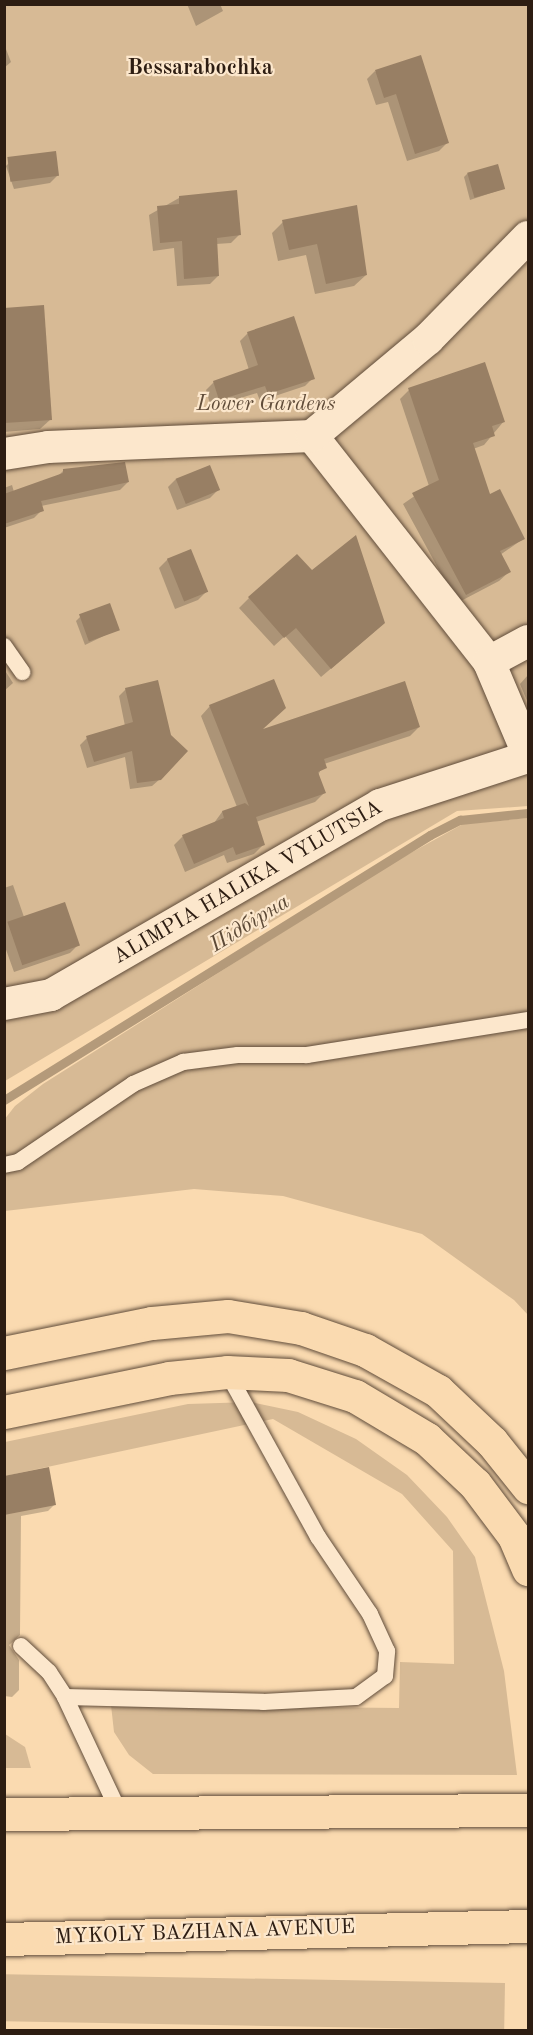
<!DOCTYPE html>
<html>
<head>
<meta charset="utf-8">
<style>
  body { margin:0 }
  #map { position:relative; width:533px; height:2035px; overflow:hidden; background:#fadab0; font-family:"Old Standard TT",serif }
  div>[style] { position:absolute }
  .green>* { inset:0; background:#d7ba95; transform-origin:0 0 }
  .shadow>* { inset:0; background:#0003 }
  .stream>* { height:9px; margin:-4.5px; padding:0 4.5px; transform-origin:4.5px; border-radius:4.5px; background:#b49a7a }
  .building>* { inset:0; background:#987f64; transform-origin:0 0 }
  .roads { filter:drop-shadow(0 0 2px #604c3a) drop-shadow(0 0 2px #604c3a) }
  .lane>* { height:16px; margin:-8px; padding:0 8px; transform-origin:8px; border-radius:8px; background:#fce7cc }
  .street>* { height:32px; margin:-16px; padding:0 16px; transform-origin:16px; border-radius:16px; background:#fce7cc }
  .highway>* { height:33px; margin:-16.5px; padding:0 16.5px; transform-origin:16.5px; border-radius:16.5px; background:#fadab0 }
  span { translate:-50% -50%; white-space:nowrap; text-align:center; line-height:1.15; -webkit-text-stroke:4.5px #fce7cc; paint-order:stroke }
  .park-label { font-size:21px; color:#604c39; font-style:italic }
  .street-label { font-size:21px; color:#2d1d12 }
  .neighbourhood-label { font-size:22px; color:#2d1d12; font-weight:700 }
  .water-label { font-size:22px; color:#5c4936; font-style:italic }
  .frame { position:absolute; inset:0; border:6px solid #2d1d12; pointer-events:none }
</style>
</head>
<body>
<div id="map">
  <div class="green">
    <div style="clip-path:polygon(5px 5px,528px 5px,528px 806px,457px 811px,5px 1081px)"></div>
    <div style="clip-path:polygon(528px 818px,528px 1315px,514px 1300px,422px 1234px,283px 1196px,194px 1189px,5px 1211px,4px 1120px,15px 1106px,43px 1084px,387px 866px,463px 824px)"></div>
    <div style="clip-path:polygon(251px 1402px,298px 1412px,356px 1439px,407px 1475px,447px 1517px,475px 1557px,504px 1671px,517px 1775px,153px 1774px,129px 1755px,114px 1732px,111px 1705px,399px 1708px,400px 1662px,454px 1664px,453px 1551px,402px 1494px,273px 1419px,5px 1476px,5px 1442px,188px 1404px)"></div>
    <div style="clip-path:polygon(5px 1734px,25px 1747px,31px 1768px,5px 1768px)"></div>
    <div style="left:505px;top:1983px;width:47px;height:500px;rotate:91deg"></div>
  </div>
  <div class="shadow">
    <div style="clip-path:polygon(187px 4px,220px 4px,223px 11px,196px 26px)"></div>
    <div style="clip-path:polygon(4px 44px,11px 62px,4px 68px)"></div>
    <div style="clip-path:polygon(375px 71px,447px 143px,439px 151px,407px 161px,388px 102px,376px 105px,367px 79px)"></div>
    <div style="clip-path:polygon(14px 158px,58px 175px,50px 183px,14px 189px,6px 166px)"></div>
    <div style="clip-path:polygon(468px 173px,503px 189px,470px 200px,464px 177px)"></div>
    <div style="clip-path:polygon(179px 198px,239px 235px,231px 243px,216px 244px,218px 276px,210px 284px,177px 286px,174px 248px,153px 251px,149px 215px)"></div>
    <div style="clip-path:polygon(283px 222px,366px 275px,354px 286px,315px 294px,306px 255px,278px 261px,272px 233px)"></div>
    <div style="clip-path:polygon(4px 309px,51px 419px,40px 429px,4px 432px)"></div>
    <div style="clip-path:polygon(248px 333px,313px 378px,305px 386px,260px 401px,257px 393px,211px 407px,206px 390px,214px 382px,249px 370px,240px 341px)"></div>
    <div style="clip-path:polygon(409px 390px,504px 421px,484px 445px,473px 449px,489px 496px,523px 539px,500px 555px,509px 572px,499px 581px,457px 603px,403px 504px,429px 486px,400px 399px)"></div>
    <div style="clip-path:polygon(124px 463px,128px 482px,120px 490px,41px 506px,42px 510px,34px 518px,4px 528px,4px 488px,12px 485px,14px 492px,57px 477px,63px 471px)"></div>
    <div style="clip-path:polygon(176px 479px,218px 490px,210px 498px,177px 510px,168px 487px)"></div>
    <div style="clip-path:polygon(191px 551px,206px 592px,198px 600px,175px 609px,159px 568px,167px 560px)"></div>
    <div style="clip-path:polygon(249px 598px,374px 632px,321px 677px,285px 636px,274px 646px,239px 608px)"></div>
    <div style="clip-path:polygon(80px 617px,118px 629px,85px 645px,76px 621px)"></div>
    <div style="clip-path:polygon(4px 669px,13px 683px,4px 691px)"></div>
    <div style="clip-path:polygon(528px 675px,528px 703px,520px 684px)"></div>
    <div style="clip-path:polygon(126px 689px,160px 779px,152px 786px,130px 789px,125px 757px,87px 768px,80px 745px,87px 738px,125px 726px,119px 696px)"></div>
    <div style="clip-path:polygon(210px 706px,258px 732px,419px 727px,410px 736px,324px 764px,318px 775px,324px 793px,315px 802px,256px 822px,263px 845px,254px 854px,227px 863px,224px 855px,185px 872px,174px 845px,183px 836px,214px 823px,222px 812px,237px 807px,201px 716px)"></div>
    <div style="clip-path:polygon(13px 885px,24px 917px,78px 945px,70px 953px,14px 972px,4px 944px,4px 888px)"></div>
    <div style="clip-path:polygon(4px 1477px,55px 1504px,48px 1511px,21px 1516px,20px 1635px,9px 1645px,19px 1660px,19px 1690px,12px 1697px,4px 1696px)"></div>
  </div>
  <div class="stream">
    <div style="left:4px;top:1100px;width:502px;rotate:-31.88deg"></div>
    <div style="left:430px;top:835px;width:34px;rotate:-27deg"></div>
    <div style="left:460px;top:820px;width:68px;rotate:-5.9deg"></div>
  </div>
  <div class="building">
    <div style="clip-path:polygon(421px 55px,449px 143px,415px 154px,396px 94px,384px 98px,375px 70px)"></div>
    <div style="left:56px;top:151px;width:25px;height:49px;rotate:83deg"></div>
    <div style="left:498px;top:164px;width:26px;height:32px;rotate:74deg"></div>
    <div style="clip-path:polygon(237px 190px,241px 235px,217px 238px,219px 276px,184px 279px,182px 241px,160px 243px,157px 206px,179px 204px,179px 196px)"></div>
    <div style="clip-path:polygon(357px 205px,367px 275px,326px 284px,317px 244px,289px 250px,282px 220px)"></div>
    <div style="clip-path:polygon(44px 305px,52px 420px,4px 423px,4px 308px)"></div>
    <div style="clip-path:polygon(294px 316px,315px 379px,268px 394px,265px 386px,219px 400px,213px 381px,258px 365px,247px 332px)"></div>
    <div style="clip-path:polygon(485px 362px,505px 422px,492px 426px,495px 436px,473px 443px,490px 494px,500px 489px,525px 539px,500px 551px,511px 572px,466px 595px,412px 493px,439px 480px,408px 388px)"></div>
    <div style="clip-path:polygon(125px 462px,129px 482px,41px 501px,44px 511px,4px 524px,4px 494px,63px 473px,63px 469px)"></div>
    <div style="left:210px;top:465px;width:27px;height:37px;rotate:68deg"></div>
    <div style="clip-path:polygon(356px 535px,385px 623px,331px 669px,296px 628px,284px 638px,248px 597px,297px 554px,312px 570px)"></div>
    <div style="left:191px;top:549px;width:46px;height:26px;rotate:68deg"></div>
    <div style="left:110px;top:603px;width:29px;height:33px;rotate:70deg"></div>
    <div style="clip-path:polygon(274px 679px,286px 708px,263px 729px,405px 681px,420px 727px,324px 759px,327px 768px,318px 772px,326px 793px,256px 817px,265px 845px,236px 855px,233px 847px,194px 864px,182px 835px,224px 818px,222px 811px,245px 803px,249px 806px,209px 705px)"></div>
    <div style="clip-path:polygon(158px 680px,171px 735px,188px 751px,161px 780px,137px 783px,132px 751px,94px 762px,86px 736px,133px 722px,125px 688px)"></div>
    <div style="left:65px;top:902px;width:46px;height:61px;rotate:71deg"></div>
    <div style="clip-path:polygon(49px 1467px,56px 1505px,4px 1515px,4px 1476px)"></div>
  </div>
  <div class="roads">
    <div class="lane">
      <div style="left:4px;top:646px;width:32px;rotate:55deg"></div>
      <div style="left:4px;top:1165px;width:14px;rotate:-12deg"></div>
      <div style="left:18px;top:1162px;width:139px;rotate:-34.1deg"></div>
      <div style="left:133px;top:1084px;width:55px;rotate:-23.7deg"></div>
      <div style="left:183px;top:1062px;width:55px;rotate:-7.3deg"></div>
      <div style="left:238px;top:1055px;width:69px"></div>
      <div style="left:307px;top:1055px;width:224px;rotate:-9deg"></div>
      <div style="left:21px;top:1646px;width:38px;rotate:43deg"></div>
      <div style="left:49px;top:1672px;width:30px;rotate:57deg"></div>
      <div style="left:65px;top:1697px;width:129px;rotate:64.8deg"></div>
      <div style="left:65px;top:1697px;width:198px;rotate:1.4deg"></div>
      <div style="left:263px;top:1702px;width:93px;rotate:-3.1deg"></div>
      <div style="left:356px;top:1697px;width:36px;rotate:-36deg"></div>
      <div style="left:385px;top:1676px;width:25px;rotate:-85deg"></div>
      <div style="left:387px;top:1651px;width:41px;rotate:-114.7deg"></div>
      <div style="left:370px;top:1614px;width:93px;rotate:-124deg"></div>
      <div style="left:318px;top:1537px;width:188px;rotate:-118.9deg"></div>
    </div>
    <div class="street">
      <div style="left:312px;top:436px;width:287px;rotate:51.9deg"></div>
      <div style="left:489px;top:662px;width:100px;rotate:67deg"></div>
      <div style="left:4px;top:454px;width:45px;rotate:-9deg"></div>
      <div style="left:48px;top:447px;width:264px;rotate:-2.4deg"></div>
      <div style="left:312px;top:436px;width:151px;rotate:-39.9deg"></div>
      <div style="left:428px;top:339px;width:143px;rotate:-45.6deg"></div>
      <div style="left:489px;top:662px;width:44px;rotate:-28.3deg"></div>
      <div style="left:4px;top:1004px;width:48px;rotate:-10.8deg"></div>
      <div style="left:51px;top:995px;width:380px;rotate:-30deg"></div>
      <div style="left:380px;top:805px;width:156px;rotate:-18deg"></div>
    </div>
    <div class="highway">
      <div style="left:4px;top:1353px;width:151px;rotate:-11.5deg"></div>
      <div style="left:152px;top:1323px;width:76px;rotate:-5.3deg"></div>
      <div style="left:228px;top:1316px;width:74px;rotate:9.3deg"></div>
      <div style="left:301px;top:1328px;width:68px;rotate:19deg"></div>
      <div style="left:365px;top:1350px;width:84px;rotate:29.3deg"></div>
      <div style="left:438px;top:1391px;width:74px;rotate:43.4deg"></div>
      <div style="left:492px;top:1442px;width:58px;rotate:51.3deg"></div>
      <div style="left:4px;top:1412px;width:168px;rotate:-11.6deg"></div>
      <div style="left:169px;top:1378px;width:58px;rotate:-5.9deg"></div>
      <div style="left:227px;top:1372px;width:61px;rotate:2.8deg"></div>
      <div style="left:288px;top:1375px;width:70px;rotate:17.4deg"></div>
      <div style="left:355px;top:1396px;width:84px;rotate:30.8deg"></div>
      <div style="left:427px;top:1439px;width:66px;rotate:43.2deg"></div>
      <div style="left:475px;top:1484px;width:65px;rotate:53.1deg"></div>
      <div style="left:514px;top:1536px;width:36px;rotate:67deg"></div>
      <div style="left:4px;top:1814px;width:524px;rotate:-0.44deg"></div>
      <div style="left:4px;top:1939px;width:524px;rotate:-1.42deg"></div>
    </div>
  </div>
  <div class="park-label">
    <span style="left:266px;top:405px">Lower Gardens</span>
  </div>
  <div class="street-label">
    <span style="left:248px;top:883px;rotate:-30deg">ALIMPIA HALIKA VYLUTSIA</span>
    <span style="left:205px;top:1933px;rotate:-2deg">MYKOLY BAZHANA AVENUE</span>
  </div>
  <div class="neighbourhood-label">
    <span style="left:200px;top:69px">Bessarabochka</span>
  </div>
  <div class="water-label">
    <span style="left:250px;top:924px;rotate:-32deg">Підбірна</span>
  </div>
  <div class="frame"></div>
</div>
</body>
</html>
